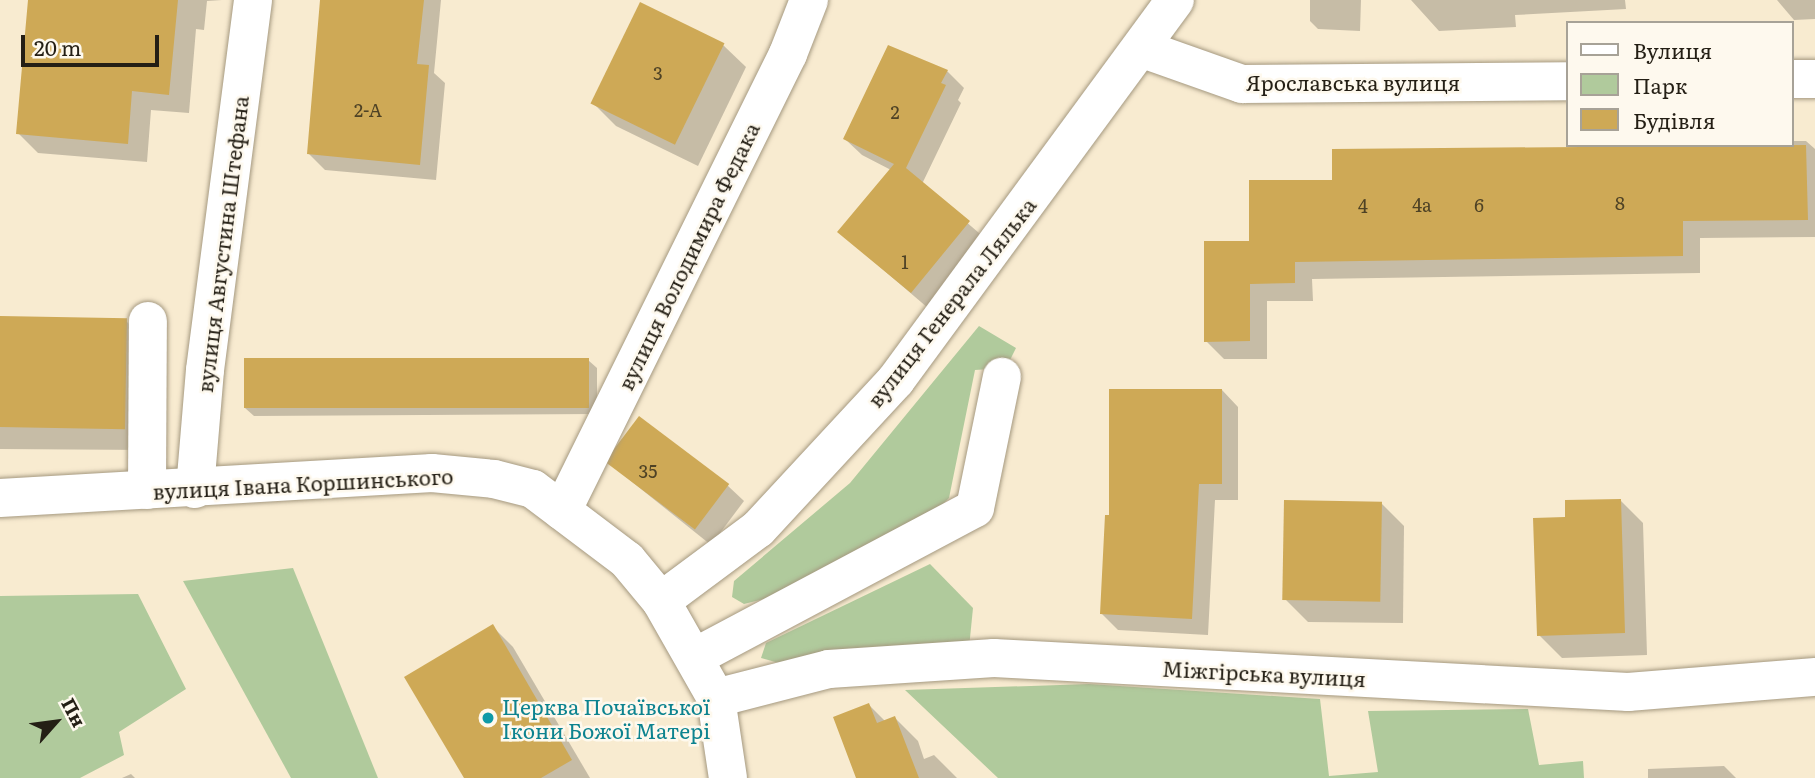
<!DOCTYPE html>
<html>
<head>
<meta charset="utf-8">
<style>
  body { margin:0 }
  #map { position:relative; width:1815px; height:778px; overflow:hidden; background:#f8ebd0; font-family:Literata,serif }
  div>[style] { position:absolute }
  .green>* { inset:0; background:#b0ca9c }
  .shadow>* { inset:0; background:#0003 }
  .building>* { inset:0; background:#cea956; transform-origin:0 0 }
  .roads { filter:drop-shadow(0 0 2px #a59980) drop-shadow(0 0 2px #a59980) }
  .minor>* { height:38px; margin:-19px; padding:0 19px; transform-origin:19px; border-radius:19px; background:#fff }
  .dots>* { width:19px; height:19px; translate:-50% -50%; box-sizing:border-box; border:4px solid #fef9ee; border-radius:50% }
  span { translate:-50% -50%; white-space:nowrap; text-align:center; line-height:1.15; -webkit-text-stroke:5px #fef9ee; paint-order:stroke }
  .number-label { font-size:18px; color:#4e4225 }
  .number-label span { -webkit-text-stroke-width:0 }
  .street-label { font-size:21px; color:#241f15 }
  .culture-label { font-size:21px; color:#0d838f }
  .left { translate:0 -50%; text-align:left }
  .legend { position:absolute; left:1566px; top:21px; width:228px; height:126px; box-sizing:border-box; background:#fef9ee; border:2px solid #a7a297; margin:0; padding:9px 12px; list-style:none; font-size:21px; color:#241f15 }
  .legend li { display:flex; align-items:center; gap:14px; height:35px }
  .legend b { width:35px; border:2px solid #a7a297 }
  .north { position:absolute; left:21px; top:687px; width:70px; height:70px; -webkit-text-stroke:5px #fef9ee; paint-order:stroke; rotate:62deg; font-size:19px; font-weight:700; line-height:28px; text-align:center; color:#241f15 }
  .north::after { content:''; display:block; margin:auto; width:24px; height:32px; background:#241f15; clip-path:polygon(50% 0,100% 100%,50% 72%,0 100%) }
  .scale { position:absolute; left:21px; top:35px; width:138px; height:32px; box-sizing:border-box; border:4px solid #241f15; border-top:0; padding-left:9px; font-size:21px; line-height:24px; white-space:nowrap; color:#241f15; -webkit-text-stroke:5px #fef9ee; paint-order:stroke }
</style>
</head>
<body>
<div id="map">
  <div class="green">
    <div style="clip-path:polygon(979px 326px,1016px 348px,1006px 368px,975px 370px,949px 498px,934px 513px,768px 598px,744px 604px,732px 597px,734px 581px,850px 483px)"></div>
    <div style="clip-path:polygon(930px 564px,973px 608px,969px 648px,786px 665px,761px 658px,766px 643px)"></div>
    <div style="clip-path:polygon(293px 568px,378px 778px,291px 778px,183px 581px)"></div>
    <div style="clip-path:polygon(138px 594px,186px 689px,119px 732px,124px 755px,80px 778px,0 778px,0 596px)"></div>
    <div style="clip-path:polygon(1089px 684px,1320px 699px,1329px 776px,1378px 772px,1368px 711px,1528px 709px,1539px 765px,1583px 761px,1584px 778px,998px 778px,905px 690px)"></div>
  </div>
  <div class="shadow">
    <div style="clip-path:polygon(29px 0,222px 0,207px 1px,204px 30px,196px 29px,189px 113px,151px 110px,147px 162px,38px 153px,18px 133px)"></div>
    <div style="clip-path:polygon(322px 0,441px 0,434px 73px,445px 83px,436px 180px,325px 170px,308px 153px)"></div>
    <div style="clip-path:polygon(1310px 0,1361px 0,1360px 31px,1318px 29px,1310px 21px)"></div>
    <div style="clip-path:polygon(1411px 0,1625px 0,1626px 9px,1515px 15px,1516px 27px,1439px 31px)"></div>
    <div style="clip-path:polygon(1777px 0,1815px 0,1815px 19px,1794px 20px)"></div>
    <div style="clip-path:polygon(723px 45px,746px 67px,698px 166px,616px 126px,593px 103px)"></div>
    <div style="clip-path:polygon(947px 71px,964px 88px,958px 100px,961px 103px,922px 184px,986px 239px,928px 308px,839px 232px,891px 170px,862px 155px,845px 139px)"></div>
    <div style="clip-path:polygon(1792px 141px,1806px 141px,1815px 149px,1815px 237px,1700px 238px,1700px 273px,1312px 279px,1313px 301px,1267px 301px,1267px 359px,1224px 359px,1206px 341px,1251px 242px,1334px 182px,1772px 149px,1772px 145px,1792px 145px)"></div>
    <div style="clip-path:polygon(0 318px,126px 321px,148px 343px,147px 450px,0 449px)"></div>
    <div style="clip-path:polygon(588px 360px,597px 368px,597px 414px,254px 416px,245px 408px)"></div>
    <div style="clip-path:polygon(1222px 390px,1238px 407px,1238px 500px,1215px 500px,1208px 635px,1118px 630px,1102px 614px,1111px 517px)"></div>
    <div style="clip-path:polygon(611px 465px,727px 485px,744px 501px,711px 545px)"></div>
    <div style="clip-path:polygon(1620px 500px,1643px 523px,1647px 655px,1562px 658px,1539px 635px,1567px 519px)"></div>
    <div style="clip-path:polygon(1381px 503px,1404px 526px,1403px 623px,1308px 622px,1285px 599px)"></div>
    <div style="clip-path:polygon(492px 626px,513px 647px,590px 778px,466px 778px)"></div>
    <div style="clip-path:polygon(869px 705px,886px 722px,895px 718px,918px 741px,924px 759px,934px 755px,957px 778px,858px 778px)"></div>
    <div style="clip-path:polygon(1724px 766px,1736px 778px,1648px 778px,1648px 769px)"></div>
    <div style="clip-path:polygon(131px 774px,135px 778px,122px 778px)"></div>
  </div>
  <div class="building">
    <div style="clip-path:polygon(28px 0,178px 0,169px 95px,132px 91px,128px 144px,16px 134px)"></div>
    <div style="clip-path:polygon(320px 0,424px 0,417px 64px,429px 65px,420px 165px,307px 154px)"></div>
    <div style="left:640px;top:2px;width:94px;height:113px;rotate:26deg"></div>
    <div style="clip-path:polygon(888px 45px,948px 70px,941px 83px,946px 85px,906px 168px,970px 221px,911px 293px,837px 232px,894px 164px,843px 139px)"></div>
    <div style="clip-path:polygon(1806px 145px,1808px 220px,1683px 221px,1683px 256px,1295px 262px,1295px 283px,1250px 284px,1250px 341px,1204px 342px,1204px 241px,1249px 241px,1249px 180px,1332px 180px,1332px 149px)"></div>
    <div style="left:0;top:316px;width:127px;height:111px;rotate:1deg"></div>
    <div style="left:244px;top:358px;width:345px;height:50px"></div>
    <div style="clip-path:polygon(1109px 389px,1222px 389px,1222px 484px,1199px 484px,1192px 619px,1100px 614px,1105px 515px,1109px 515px)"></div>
    <div style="left:639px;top:416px;width:113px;height:57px;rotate:37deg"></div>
    <div style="clip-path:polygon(1621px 499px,1625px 633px,1537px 636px,1533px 518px,1565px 517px,1565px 500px)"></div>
    <div style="left:1284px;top:500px;width:98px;height:100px;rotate:1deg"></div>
    <div style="clip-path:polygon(493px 624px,572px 760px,541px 778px,464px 778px,404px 677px)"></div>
    <div style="clip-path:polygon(869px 703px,877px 723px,895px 716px,919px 778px,856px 778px,833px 717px)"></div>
  </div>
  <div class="roads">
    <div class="minor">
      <div style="left:1143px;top:49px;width:105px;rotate:19.5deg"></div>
      <div style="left:1242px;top:84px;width:326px;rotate:-0.5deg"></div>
      <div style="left:1792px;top:79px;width:23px"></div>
      <div style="left:195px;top:489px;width:119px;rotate:-85.2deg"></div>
      <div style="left:205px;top:370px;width:373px;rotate:-82.6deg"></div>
      <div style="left:147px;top:490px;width:169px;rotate:-89.7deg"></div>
      <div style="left:0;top:498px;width:433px;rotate:-3.3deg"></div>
      <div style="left:432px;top:473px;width:62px;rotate:5.5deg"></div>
      <div style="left:494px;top:479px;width:40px;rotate:14.4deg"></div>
      <div style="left:533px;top:489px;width:118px;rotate:37.1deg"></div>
      <div style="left:627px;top:560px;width:53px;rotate:50.3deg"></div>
      <div style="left:661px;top:601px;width:112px;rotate:60.4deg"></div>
      <div style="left:716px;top:698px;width:81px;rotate:81.5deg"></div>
      <div style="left:562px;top:511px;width:510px;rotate:-63.69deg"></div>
      <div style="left:788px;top:54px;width:58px;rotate:-68.7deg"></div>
      <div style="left:661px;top:601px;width:121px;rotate:-36.6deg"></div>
      <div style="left:758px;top:529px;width:203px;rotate:-47.2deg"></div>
      <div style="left:896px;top:380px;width:471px;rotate:-53.7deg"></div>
      <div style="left:695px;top:657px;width:317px;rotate:-28deg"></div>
      <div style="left:975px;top:508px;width:134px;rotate:-78.4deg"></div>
      <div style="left:716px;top:698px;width:117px;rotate:-14.4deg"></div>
      <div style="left:829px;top:669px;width:165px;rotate:-3.8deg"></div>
      <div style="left:994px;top:658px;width:635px;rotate:3.07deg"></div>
      <div style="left:1628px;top:692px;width:188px;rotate:-4.6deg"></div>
    </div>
  </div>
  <div class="dots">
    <div style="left:488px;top:718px;background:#0f9aa8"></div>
  </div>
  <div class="number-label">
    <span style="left:658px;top:73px">3</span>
    <span style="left:368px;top:110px">2-А</span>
    <span style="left:895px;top:112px">2</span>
    <span style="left:1620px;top:203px">8</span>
    <span style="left:1422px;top:205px">4а</span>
    <span style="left:1479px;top:205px">6</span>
    <span style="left:1363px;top:206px">4</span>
    <span style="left:905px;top:262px">1</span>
    <span style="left:648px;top:471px">35</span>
  </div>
  <div class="street-label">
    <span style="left:1353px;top:82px">Ярославська вулиця</span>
    <span style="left:222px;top:244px;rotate:-83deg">вулиця Августина Штефана</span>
    <span style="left:688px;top:256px;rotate:-64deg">вулиця Володимира Федака</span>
    <span style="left:951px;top:302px;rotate:-52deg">вулиця Генерала Лялька</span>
    <span style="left:303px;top:483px;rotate:-3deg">вулиця Івана Коршинського</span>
    <span style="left:1264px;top:673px;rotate:3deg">Міжгірська вулиця</span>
  </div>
  <div class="culture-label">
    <span class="left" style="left:502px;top:718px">Церква Почаївської<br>Ікони Божої Матері</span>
  </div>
  <ul class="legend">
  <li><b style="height:9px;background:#fff"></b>Вулиця</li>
  <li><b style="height:19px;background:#b0ca9c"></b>Парк</li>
  <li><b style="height:19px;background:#cea956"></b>Будівля</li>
  </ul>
  <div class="north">Пн</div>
  <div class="scale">20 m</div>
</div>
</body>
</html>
